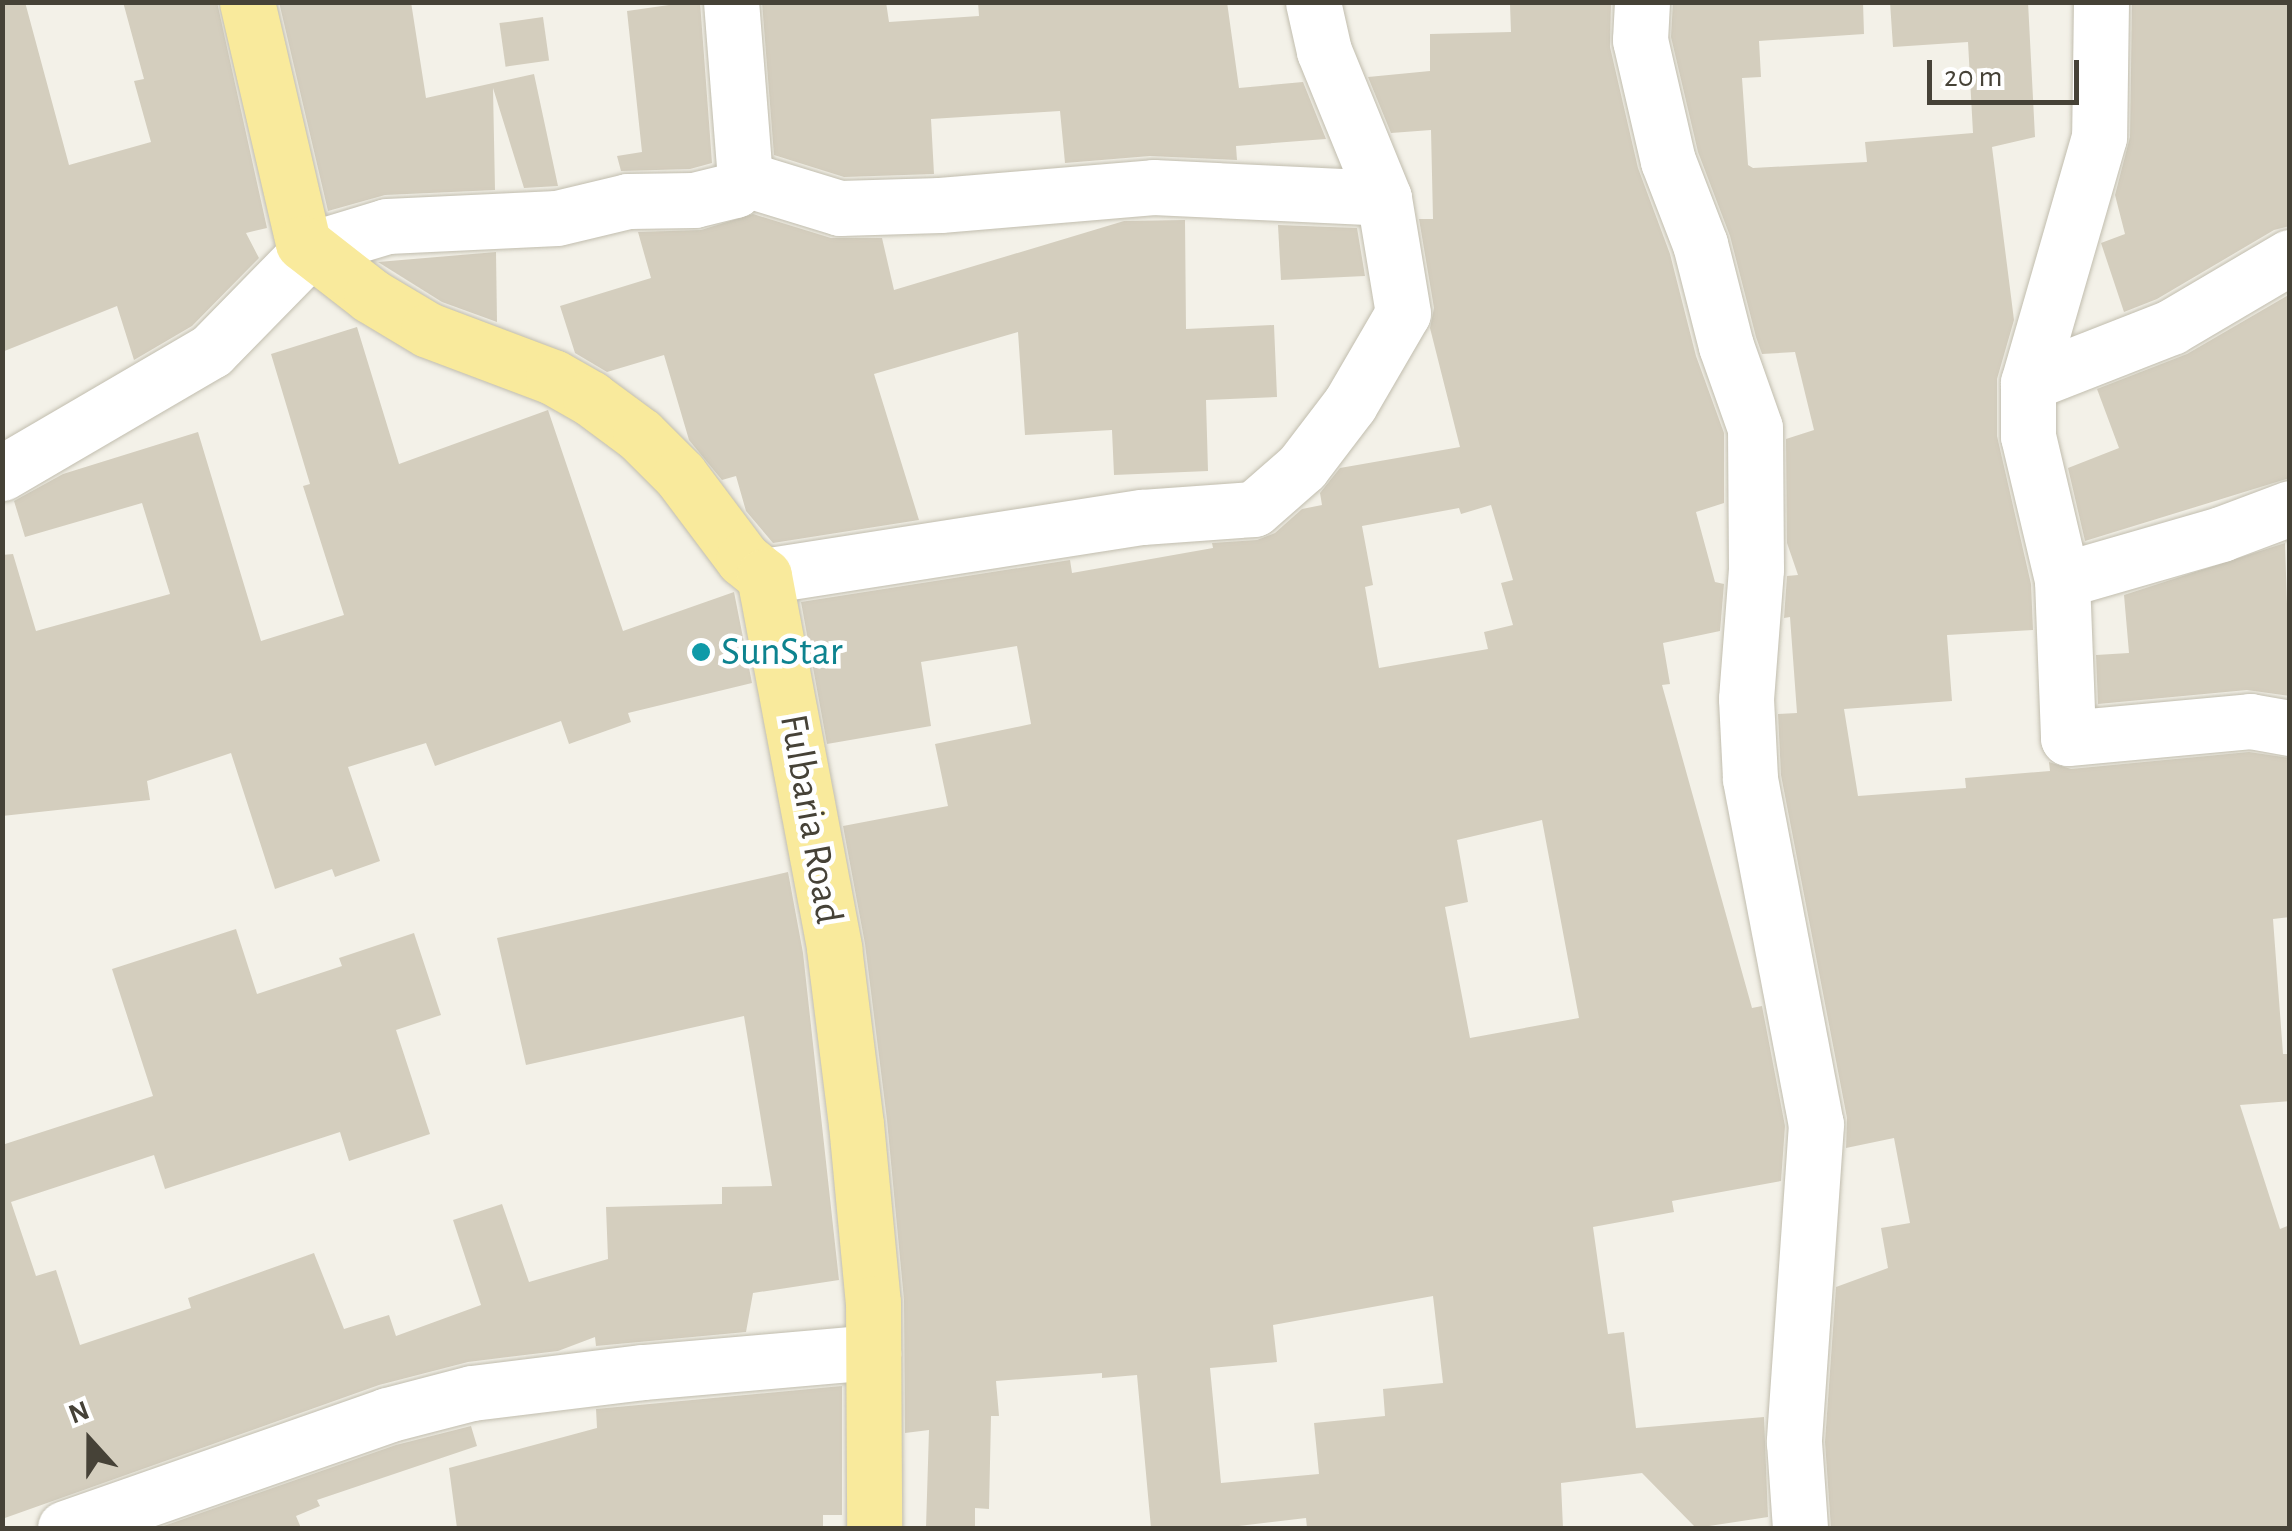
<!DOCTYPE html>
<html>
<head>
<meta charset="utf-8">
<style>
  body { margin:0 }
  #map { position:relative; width:2292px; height:1531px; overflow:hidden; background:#f3f1e8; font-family:"Alegreya Sans",sans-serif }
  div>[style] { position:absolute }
  .building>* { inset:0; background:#d4cebe; transform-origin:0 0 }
  .roads { filter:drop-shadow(0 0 2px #c1bdae) drop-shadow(0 0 2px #c1bdae) }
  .minor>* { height:55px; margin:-27.5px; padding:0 27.5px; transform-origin:27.5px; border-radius:27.5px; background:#fff }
  .major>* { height:55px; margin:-27.5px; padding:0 27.5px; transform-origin:27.5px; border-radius:27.5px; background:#f9ea9c }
  .dots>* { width:28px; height:28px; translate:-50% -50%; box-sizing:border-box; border:5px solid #fff; border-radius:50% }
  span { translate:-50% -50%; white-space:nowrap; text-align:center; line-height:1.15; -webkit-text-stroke:9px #fff; paint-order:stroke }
  .culture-label { font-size:40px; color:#0d838f }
  .left { translate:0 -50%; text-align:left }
  .street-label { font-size:40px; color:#464237 }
  .frame { position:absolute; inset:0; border:5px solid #464237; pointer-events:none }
  .north { position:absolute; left:40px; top:1391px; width:100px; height:100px; -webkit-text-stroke:8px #fff; paint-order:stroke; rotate:339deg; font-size:28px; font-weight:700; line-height:40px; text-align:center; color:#464237 }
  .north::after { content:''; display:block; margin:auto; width:35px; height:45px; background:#464237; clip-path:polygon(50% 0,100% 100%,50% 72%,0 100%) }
  .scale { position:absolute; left:1927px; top:60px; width:152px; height:45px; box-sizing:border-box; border:5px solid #464237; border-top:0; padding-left:12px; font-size:30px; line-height:35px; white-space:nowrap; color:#464237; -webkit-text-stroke:8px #fff; paint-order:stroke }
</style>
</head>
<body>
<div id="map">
  <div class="building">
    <div style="clip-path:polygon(2px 2px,25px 2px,69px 165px,151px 142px,134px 81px,144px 79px,123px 2px,217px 2px,267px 228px,246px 233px,259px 258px,192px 326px,134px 360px,117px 306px,2px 352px)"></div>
    <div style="clip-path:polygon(279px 2px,411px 2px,426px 98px,534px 74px,558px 186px,524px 188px,493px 88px,495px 190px,385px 195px,328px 211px)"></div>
    <div style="clip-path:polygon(690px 2px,700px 2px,712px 163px,690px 169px,621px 171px,617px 156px,642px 152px,627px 11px)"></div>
    <div style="clip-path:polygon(762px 2px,886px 2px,889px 22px,979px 16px,978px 2px,1227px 2px,1239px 88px,1303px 82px,1326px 139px,1236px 146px,1237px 160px,1150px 156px,1065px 163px,1060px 111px,931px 119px,934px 174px,844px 177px,774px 155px)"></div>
    <div style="clip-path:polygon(evenodd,1611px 2px,1610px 47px,1638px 168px,1670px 254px,1696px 356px,1724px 433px,1724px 503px,1696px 512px,1715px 582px,1724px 584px,1720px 631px,1663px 643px,1670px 684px,1662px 685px,1752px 1008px,1762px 1006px,1785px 1126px,1781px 1181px,1672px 1201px,1674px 1212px,1593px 1227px,1608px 1334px,1624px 1332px,1636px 1428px,1764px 1417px,1768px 1517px,1696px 1528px,1642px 1473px,1561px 1483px,1563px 1528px,1307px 1528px,1306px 1518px,1222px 1528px,1151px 1528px,1137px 1375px,1102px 1378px,1102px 1373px,996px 1381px,999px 1416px,991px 1416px,989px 1509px,975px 1508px,975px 1528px,926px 1528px,929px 1430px,905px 1433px,904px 1300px,887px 1120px,865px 944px,843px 826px,948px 806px,935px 744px,1031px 724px,1017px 646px,921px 662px,931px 726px,827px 744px,801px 602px,1070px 560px,1072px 573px,1213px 548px,1212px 543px,1257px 540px,1275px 533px,1302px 509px,1322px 505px,1320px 493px,1340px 468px,1460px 447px,1430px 328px,1434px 308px,1419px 219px,1433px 219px,1431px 130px,1391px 133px,1368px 77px,1430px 71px,1430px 34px,1511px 32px,1510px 4px,1611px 2px,1491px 505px,1513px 580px,1501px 583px,1513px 625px,1484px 632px,1488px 649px,1379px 668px,1365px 587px,1373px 585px,1362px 526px,1459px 508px,1461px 514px,1491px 505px,1611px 2px,1542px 820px,1579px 1018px,1470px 1038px,1445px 907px,1468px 902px,1457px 840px,1542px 820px,1611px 2px,1433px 1296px,1443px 1383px,1383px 1389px,1385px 1416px,1314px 1423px,1319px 1474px,1221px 1483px,1210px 1368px,1277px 1362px,1273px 1325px,1433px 1296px)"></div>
    <div style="clip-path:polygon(1673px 2px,1863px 2px,1864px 34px,1759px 41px,1761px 77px,1742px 78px,1748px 165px,1753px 168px,1867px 162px,1865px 142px,1973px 133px,1968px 42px,1893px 47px,1890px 2px,2028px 2px,2035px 137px,1992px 147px,2014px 320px,1997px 379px,1997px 436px,2031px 584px,2033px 630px,1947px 635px,1952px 701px,1844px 709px,1858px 796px,1966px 788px,1965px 778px,2050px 771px,2049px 762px,2071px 769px,2249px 752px,2290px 758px,2290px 917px,2273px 919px,2283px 1054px,2290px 1054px,2290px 1101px,2240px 1105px,2280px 1229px,2290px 1225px,2290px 1528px,1831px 1528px,1825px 1442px,1836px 1287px,1888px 1268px,1881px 1228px,1910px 1223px,1894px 1138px,1846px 1148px,1847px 1118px,1781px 775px,1778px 714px,1797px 713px,1790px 617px,1784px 618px,1787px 576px,1798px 575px,1787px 543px,1786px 439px,1814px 430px,1795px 352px,1762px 354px,1756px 337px,1730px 236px,1698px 152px,1671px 37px)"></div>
    <div style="clip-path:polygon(2132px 2px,2290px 2px,2290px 226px,2274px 230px,2157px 299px,2124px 312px,2101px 243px,2125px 234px,2115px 195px,2130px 137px)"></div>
    <div style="left:543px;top:17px;width:44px;height:44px;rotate:82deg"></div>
    <div style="clip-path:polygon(753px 214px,831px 238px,882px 238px,894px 290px,1124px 221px,1185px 220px,1186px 329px,1274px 325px,1277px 397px,1206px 400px,1208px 471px,1114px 475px,1112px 430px,1025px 435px,1018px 332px,874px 374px,919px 520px,773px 543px,746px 511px,736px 476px,722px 480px,689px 440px,664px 355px,607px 372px,575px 353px,560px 306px,651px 278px,638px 232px,701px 230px)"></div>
    <div style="clip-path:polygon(1278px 225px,1357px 228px,1365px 276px,1281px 280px)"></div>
    <div style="clip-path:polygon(496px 252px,497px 322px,442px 302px,378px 262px)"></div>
    <div style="clip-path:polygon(2290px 294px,2290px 478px,2085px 541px,2068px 468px,2119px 448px,2097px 389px,2187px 354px)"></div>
    <div style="clip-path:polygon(357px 327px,399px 464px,548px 410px,623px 631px,734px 592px,752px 683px,628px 713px,631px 722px,569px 744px,561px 721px,435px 766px,426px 743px,348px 767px,380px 861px,335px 877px,332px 869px,275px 889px,231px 753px,147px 781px,150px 800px,2px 816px,2px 555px,13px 554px,36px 631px,170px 594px,142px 503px,25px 537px,14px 501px,63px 474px,198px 432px,261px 641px,344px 615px,303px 486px,310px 484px,271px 354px)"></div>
    <div style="clip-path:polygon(2285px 543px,2290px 696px,2247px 690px,2098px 704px,2096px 655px,2129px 653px,2124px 595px)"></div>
    <div style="clip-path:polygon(788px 872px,803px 953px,839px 1280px,753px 1293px,746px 1332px,596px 1346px,595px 1337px,558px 1351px,468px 1362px,379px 1385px,2px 1519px,2px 1145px,153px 1096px,112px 969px,236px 929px,257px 994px,342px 966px,339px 958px,414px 933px,441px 1015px,396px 1030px,430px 1134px,349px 1161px,340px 1132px,165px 1189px,154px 1155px,11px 1202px,36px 1276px,56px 1270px,80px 1345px,191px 1308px,188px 1298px,314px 1253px,344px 1329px,389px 1315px,396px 1336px,481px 1305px,453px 1220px,502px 1204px,529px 1282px,608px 1259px,606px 1207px,722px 1204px,722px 1187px,772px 1186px,744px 1016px,526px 1065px,497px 938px)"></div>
    <div style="clip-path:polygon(842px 1386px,842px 1515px,823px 1515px,823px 1528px,457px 1528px,449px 1468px,597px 1428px,596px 1409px)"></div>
    <div style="clip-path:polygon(471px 1426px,477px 1446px,317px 1500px,320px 1506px,296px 1516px,301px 1528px,158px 1528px,396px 1445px)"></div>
  </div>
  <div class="roads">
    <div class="minor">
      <div style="left:1642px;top:2px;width:38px;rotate:93deg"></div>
      <div style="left:1640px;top:40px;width:124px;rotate:77deg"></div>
      <div style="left:1668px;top:161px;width:89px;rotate:68.9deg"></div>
      <div style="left:1700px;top:244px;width:105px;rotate:75.7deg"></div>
      <div style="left:1726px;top:346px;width:87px;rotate:70.5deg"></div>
      <div style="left:1755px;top:428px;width:141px;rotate:89.6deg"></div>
      <div style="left:1756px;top:569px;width:130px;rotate:94.4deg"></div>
      <div style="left:1746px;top:699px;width:80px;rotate:87.1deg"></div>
      <div style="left:1750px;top:779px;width:351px;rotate:79.2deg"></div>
      <div style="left:1816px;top:1124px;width:319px;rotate:94deg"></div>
      <div style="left:1794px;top:1442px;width:86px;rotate:86deg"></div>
      <div style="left:2101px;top:2px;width:135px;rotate:90.8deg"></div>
      <div style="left:2099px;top:137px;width:256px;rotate:106.1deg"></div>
      <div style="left:2028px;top:383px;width:53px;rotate:90deg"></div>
      <div style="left:2028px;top:436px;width:148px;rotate:76.7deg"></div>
      <div style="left:2062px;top:580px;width:158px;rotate:87.8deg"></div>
      <div style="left:2068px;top:738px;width:183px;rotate:-5.3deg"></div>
      <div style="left:2250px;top:721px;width:41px;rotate:9.9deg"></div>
      <div style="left:745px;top:179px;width:99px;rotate:17deg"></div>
      <div style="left:840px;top:208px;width:100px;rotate:-1.7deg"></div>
      <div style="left:940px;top:205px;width:214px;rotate:-4.8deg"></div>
      <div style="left:1153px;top:187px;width:231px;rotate:2.7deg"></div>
      <div style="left:2028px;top:383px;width:154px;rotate:-21.4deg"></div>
      <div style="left:2171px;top:327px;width:138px;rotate:-30.5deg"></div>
      <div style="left:2px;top:473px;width:242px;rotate:-30.3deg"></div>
      <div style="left:211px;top:351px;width:143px;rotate:-45.6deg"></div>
      <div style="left:311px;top:249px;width:79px;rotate:-16.8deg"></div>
      <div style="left:387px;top:226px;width:170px;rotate:-2.7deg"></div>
      <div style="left:557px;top:218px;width:73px;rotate:-13.5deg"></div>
      <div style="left:628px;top:201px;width:66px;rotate:-0.9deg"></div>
      <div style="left:694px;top:200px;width:42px;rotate:-13.7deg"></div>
      <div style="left:735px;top:190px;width:15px;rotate:-48deg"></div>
      <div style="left:745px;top:179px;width:178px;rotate:-94.5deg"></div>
      <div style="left:764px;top:576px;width:383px;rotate:-8.9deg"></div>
      <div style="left:1142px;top:517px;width:112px;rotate:-4.1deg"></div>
      <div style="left:1254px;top:509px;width:64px;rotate:-41.2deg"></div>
      <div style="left:1302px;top:467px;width:79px;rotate:-52.7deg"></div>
      <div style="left:1350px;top:404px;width:105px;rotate:-59.8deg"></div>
      <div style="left:1403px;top:313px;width:117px;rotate:-99.4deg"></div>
      <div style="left:1384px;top:198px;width:159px;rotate:-112.2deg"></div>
      <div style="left:1324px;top:51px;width:50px;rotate:-102.7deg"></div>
      <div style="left:2062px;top:580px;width:166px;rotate:-16.1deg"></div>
      <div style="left:2221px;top:534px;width:74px;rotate:-20.6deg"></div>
      <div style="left:65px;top:1528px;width:341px;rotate:-19.3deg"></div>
      <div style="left:387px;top:1415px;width:88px;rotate:-14.5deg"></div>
      <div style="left:472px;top:1393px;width:173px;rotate:-7deg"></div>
      <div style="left:644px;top:1372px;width:230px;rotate:-5deg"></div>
    </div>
    <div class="major">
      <div style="left:247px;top:2px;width:247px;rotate:76.9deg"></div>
      <div style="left:303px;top:243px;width:86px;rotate:37.9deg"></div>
      <div style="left:371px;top:296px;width:66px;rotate:30.8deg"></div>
      <div style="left:428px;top:330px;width:134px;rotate:20.6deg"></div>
      <div style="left:553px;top:377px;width:43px;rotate:29.6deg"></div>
      <div style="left:590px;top:398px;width:62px;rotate:36.5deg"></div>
      <div style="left:640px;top:435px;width:57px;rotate:45deg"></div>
      <div style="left:680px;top:475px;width:105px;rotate:53.1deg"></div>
      <div style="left:743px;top:559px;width:27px;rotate:39deg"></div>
      <div style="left:764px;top:576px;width:379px;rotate:79.3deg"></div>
      <div style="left:834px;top:948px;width:177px;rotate:82.9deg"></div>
      <div style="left:856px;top:1124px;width:180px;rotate:84.6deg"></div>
      <div style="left:873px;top:1303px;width:225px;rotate:89.7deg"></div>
    </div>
  </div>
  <div class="dots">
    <div style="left:701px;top:652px;background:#0f9aa8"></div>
  </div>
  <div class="culture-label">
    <span class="left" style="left:721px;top:652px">SunStar</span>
  </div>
  <div class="street-label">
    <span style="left:811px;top:819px;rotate:80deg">Fulbaria Road</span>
  </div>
  <div class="frame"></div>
  <div class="north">N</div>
  <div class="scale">20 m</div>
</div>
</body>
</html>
